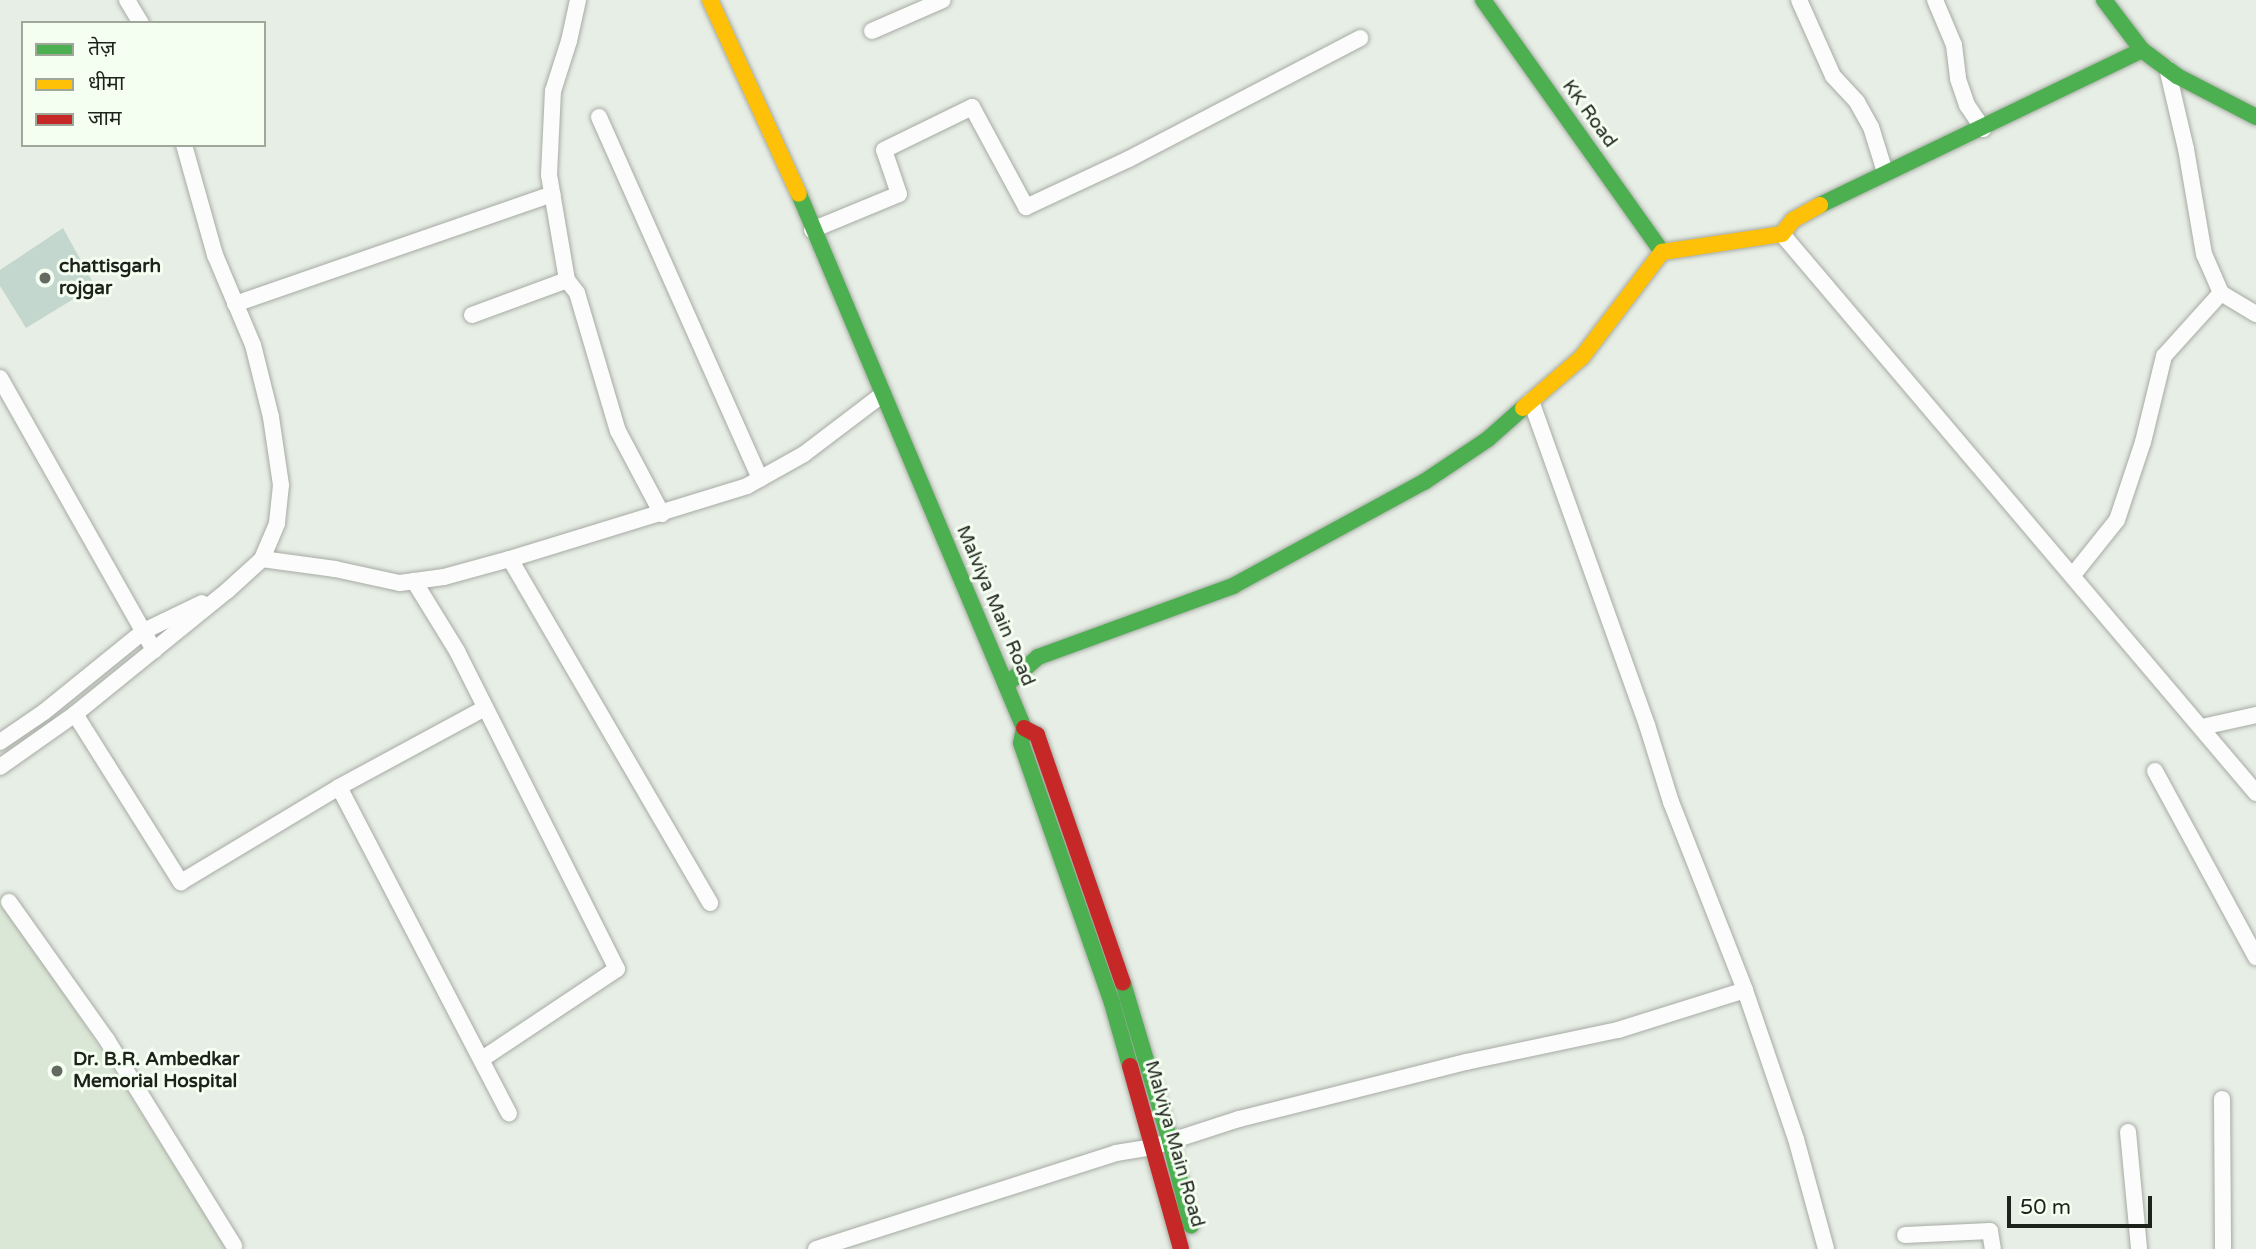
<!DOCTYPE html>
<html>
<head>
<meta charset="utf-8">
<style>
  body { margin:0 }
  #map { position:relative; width:2256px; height:1249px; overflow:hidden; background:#e7eee5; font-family:"Varela Round","Noto Sans Devanagari",sans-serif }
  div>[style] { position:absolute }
  .built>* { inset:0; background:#dbe7d6 }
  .building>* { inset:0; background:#c4d7ce }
  .roads { filter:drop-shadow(0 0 2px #a6aba4) drop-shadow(0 0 2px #a6aba4) }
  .street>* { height:16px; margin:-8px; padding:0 8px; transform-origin:8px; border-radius:8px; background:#fbfcfb }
  .fast>* { height:16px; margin:-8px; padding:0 8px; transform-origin:8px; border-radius:8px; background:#4caf50 }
  .slow>* { height:16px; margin:-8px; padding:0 8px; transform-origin:8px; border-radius:8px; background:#ffc107 }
  .jam>* { height:16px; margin:-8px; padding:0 8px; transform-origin:8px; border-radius:8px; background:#c62828 }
  .dots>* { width:19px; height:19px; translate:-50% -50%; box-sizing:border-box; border:4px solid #f5fff1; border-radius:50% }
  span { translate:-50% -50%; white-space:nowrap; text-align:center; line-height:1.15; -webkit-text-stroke:6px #f5fff1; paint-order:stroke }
  .street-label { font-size:19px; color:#1d221b }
  .poi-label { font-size:19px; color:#1d221b; font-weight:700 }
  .left { translate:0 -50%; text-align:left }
  .legend { position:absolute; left:21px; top:21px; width:245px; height:126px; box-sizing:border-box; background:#f5fff1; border:2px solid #9fa79b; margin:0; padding:9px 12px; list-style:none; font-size:21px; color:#1d221b }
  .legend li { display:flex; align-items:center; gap:14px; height:35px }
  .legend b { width:35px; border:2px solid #9fa79b }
  .scale { position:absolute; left:2007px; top:1196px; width:145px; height:32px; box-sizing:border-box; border:4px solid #1d221b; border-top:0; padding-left:9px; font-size:21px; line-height:24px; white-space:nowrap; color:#1d221b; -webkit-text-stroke:5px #f5fff1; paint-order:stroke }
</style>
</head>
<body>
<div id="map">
  <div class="built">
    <div style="clip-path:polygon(0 893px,228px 1249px,0 1249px)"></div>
  </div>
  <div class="building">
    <div style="clip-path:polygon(63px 228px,95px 286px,26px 328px,0 286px,0 270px)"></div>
  </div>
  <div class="roads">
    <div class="street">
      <div style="left:127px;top:0;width:27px;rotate:59deg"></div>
      <div style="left:1799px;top:0;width:83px;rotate:65.9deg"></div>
      <div style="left:1833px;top:76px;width:35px;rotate:47deg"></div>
      <div style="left:1857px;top:102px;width:29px;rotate:61deg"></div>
      <div style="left:1871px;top:127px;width:47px;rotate:72.7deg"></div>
      <div style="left:1935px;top:0;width:49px;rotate:67.1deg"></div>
      <div style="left:1954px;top:45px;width:34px;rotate:83deg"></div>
      <div style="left:1958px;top:79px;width:28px;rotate:71deg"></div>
      <div style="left:1967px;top:105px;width:29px;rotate:56deg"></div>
      <div style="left:872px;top:31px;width:77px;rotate:-23.6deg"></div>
      <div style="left:2167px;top:68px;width:83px;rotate:76.8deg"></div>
      <div style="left:2186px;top:149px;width:107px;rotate:80.3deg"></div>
      <div style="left:2204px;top:254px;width:43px;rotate:66.4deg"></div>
      <div style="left:599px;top:117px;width:396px;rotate:66deg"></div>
      <div style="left:812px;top:230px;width:94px;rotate:-22.5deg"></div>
      <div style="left:899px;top:194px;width:46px;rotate:-108.8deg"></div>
      <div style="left:884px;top:150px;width:98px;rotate:-26deg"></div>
      <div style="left:972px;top:107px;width:114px;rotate:61.6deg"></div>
      <div style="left:1026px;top:207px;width:114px;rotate:-25deg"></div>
      <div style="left:1129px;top:159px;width:261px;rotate:-27.6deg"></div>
      <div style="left:1782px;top:234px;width:733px;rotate:49.7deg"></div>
      <div style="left:567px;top:280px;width:107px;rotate:-99.7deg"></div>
      <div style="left:549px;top:175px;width:84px;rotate:-87.3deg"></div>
      <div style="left:553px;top:91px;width:52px;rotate:-72.3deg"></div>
      <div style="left:569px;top:41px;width:42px;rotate:-77.6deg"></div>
      <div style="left:235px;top:304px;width:336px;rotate:-19.1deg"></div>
      <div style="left:472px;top:315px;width:101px;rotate:-20.2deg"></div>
      <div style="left:567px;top:280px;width:16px;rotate:52deg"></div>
      <div style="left:577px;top:293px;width:144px;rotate:73.5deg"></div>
      <div style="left:618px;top:431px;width:94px;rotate:62.1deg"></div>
      <div style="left:0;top:378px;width:313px;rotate:60.5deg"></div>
      <div style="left:1531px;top:401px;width:344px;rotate:70.3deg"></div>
      <div style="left:1647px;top:725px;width:81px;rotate:72.7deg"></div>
      <div style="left:1671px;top:802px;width:202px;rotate:68.5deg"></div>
      <div style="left:1745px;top:990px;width:157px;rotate:71.1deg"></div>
      <div style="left:1796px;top:1139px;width:114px;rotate:74.7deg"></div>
      <div style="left:262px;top:559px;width:74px;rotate:7.8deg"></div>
      <div style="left:335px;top:569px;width:66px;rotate:12.2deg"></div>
      <div style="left:400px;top:583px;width:44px;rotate:-7.8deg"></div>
      <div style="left:444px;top:577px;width:68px;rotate:-15.3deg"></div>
      <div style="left:510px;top:559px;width:248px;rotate:-17.1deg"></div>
      <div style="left:747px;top:486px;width:65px;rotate:-29.3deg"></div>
      <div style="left:804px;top:454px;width:99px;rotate:-37.2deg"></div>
      <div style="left:510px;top:559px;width:398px;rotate:59.8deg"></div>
      <div style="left:2073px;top:575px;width:70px;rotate:-51.3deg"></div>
      <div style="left:2117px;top:520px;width:82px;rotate:-71.6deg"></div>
      <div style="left:2143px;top:442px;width:89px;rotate:-76.3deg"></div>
      <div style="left:2164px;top:356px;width:85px;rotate:-47.9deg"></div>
      <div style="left:2221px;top:293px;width:41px;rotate:31deg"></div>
      <div style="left:414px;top:581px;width:82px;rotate:58.4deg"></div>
      <div style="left:457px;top:651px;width:356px;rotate:63.3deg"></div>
      <div style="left:617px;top:969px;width:162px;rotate:146.3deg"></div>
      <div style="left:75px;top:714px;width:199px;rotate:57.8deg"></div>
      <div style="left:181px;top:882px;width:184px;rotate:-31deg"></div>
      <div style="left:339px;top:787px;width:166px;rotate:-28.4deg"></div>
      <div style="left:2202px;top:727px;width:55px;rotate:-12.5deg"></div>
      <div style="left:0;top:742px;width:53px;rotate:-34.3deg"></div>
      <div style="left:44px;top:712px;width:129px;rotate:-39deg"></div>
      <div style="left:144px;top:631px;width:64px;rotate:-25.8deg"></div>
      <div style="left:0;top:767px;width:92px;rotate:-35.2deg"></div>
      <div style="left:75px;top:714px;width:196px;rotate:-39deg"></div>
      <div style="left:227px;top:591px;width:47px;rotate:-42.4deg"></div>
      <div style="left:262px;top:559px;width:39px;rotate:-67deg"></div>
      <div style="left:277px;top:523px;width:38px;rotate:-84deg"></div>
      <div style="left:281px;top:485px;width:69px;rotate:-98.4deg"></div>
      <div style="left:271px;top:417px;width:74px;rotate:-104deg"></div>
      <div style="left:253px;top:345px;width:98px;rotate:-112.9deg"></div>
      <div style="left:215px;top:255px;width:114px;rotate:-105.7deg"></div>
      <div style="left:2155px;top:771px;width:212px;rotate:61.5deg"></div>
      <div style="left:339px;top:787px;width:368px;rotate:62.5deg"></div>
      <div style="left:9px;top:902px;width:169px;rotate:54.6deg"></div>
      <div style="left:107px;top:1040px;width:242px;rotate:58.3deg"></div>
      <div style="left:2222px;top:1099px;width:150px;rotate:89.6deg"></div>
      <div style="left:2128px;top:1132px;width:118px;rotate:84.6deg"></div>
      <div style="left:1905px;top:1235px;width:85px;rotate:-2.7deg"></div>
      <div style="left:1990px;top:1231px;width:18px;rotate:81deg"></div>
      <div style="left:816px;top:1249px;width:315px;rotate:-17.7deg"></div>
      <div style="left:1116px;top:1153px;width:37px;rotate:-9deg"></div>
      <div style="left:1153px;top:1147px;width:90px;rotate:-18deg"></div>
      <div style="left:1239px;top:1119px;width:234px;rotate:-14.1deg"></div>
      <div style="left:1466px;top:1062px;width:155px;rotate:-11.9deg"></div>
      <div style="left:1618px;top:1030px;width:133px;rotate:-17.5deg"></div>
    </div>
    <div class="fast">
      <div style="left:1483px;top:0;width:309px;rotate:54.6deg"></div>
      <div style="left:2104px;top:0;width:63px;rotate:52.8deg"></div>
      <div style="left:2142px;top:50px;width:44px;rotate:36.6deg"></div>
      <div style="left:2177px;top:76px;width:89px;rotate:27.4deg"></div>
      <div style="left:799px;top:194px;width:579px;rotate:67.15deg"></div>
      <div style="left:1024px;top:728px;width:15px;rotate:101deg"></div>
      <div style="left:1021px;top:743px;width:275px;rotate:70.7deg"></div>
      <div style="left:1112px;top:1003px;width:66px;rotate:74.1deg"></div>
      <div style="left:1820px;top:205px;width:357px;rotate:-25.7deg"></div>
      <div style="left:1006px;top:685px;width:43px;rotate:-41.2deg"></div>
      <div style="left:1038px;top:657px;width:208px;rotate:-20deg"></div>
      <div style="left:1233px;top:586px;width:217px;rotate:-28.6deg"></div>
      <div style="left:1424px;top:482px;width:77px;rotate:-33.9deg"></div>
      <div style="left:1488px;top:439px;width:47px;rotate:-41.5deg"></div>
      <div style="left:1123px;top:983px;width:165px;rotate:73.4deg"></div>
      <div style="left:1170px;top:1141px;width:87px;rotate:76deg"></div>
    </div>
    <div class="slow">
      <div style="left:710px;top:0;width:213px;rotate:65.4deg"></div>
      <div style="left:1523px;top:408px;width:78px;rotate:-40.8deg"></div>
      <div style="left:1582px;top:357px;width:132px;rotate:-52.7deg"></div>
      <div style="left:1662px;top:252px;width:121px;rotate:-8.5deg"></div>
      <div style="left:1782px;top:234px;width:18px;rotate:-52deg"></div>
      <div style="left:1793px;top:220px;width:31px;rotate:-29deg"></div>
    </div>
    <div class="jam">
      <div style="left:1024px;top:728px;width:15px;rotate:28deg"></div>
      <div style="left:1037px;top:735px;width:262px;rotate:70.9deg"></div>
      <div style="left:1130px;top:1066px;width:190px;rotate:74.4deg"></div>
    </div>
  </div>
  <div class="dots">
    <div style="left:45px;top:278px;background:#646962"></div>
    <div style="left:57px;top:1071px;background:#646962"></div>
  </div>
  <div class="street-label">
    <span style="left:1589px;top:114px;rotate:54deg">KK Road</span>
    <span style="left:995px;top:606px;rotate:67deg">Malviya Main Road</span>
    <span style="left:1174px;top:1144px;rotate:74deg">Malviya Main Road</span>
  </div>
  <div class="poi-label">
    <span class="left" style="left:59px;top:278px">chattisgarh<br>rojgar</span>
    <span class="left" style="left:73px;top:1071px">Dr. B.R. Ambedkar<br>Memorial Hospital</span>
  </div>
  <ul class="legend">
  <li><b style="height:9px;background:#4caf50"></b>तेज़</li>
  <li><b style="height:9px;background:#ffc107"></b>धीमा</li>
  <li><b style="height:9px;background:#c62828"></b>जाम</li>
  </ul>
  <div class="scale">50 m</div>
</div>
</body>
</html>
